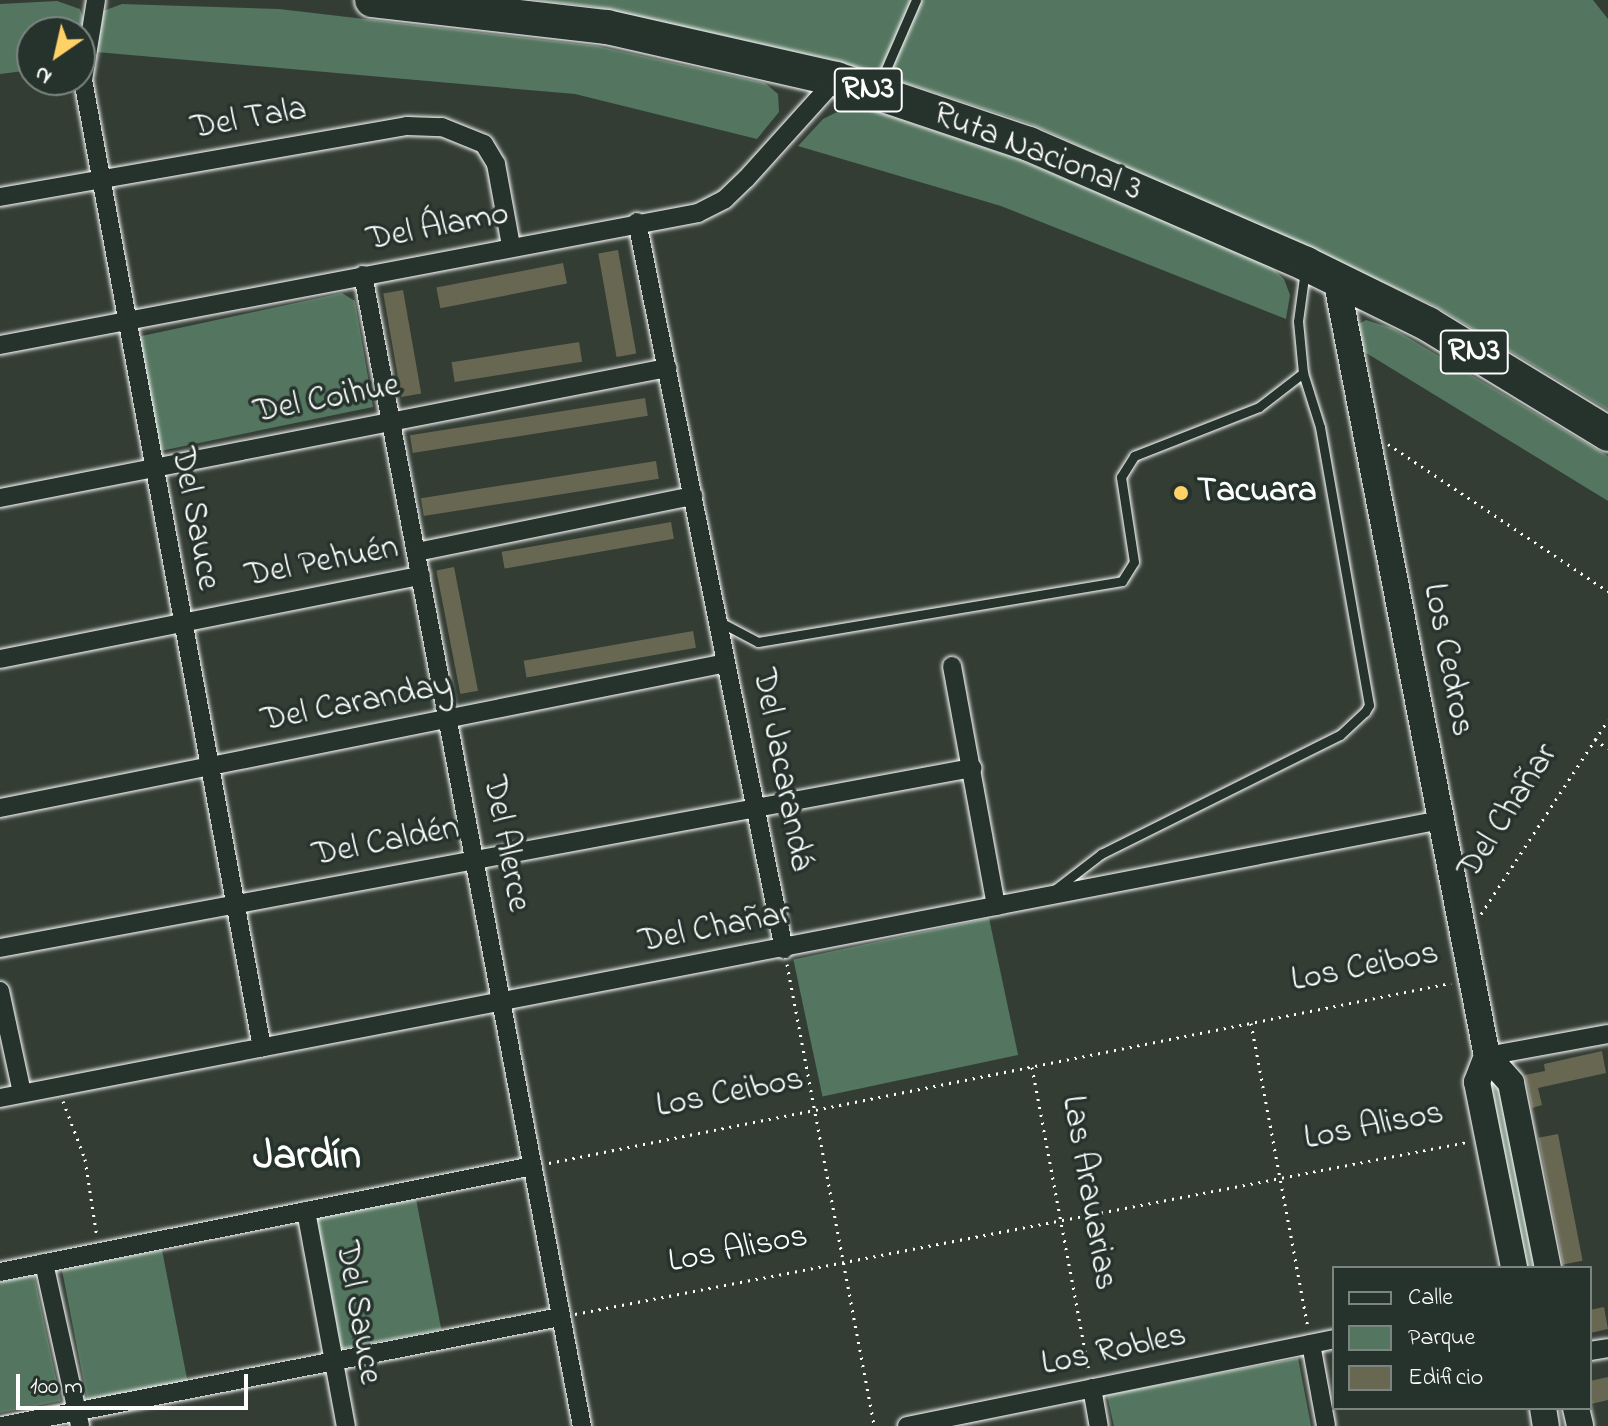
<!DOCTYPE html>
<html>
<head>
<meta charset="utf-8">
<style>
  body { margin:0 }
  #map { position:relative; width:1608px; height:1426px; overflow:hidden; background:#333d34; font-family:"Indie Flower",sans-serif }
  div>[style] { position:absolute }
  .green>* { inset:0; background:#54755f; transform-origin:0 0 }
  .building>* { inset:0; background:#686752; transform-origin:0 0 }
  .path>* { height:3px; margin-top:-1.5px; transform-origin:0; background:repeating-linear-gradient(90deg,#fff 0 2px,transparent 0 8px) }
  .roads { filter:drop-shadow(0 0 2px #fff) drop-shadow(0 0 2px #fff) }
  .lane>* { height:9px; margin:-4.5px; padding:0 4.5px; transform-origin:4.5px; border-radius:4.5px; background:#26332d }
  .street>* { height:18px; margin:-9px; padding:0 9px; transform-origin:9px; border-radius:9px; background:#26332d }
  .secondary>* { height:26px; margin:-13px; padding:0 13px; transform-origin:13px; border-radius:13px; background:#26332d }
  .highway>* { height:34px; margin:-17px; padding:0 17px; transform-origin:17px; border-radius:17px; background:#26332d }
  .dots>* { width:22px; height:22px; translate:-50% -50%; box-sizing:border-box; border:4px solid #26332d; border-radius:50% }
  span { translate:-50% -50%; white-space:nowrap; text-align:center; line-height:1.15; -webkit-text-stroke:7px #26332d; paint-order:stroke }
  .shield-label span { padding:2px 6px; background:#26332d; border:2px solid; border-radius:6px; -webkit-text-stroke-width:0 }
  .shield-label { font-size:32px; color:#fff; font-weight:700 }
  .street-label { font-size:34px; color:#fff }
  .poi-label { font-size:34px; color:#fff; font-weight:700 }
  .left { translate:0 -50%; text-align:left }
  .district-label { font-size:42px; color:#fff; font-weight:700 }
  .legend { position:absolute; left:1332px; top:1266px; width:260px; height:144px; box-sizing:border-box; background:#26332d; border:2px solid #7d8581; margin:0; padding:10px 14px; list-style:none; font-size:24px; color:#fff }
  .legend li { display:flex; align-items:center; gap:16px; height:40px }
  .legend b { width:40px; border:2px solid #7d8581 }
  .north { position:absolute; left:16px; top:16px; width:80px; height:80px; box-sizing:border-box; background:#26332d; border:2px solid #7d8581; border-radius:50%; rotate:214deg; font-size:22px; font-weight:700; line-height:32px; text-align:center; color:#fff }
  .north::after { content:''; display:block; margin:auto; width:28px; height:36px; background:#ffd166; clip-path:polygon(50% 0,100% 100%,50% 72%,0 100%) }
  .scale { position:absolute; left:16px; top:1374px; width:232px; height:36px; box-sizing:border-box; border:4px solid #fff; border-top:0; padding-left:10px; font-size:24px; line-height:28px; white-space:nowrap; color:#fff; -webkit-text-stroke:6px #26332d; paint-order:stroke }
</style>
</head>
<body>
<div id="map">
  <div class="green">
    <div style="clip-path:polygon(535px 0,1593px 0,1608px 19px,1608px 410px,1435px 306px,1031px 124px,838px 61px,594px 7px)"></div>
    <div style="clip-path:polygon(57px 1px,80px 9px,86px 25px,80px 46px,80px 32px,32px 32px,32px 70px,0 74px,0 4px)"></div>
    <div style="clip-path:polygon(122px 4px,279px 9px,597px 46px,765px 83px,778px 94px,779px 112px,757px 139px,575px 94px,96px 52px,103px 11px)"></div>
    <div style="clip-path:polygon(843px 109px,869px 109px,1018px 159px,1269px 265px,1284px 279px,1290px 295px,1286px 319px,1001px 206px,798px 146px,823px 119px)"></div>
    <div style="clip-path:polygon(342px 293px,355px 301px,373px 407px,160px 451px,137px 337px)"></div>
    <div style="clip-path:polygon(1366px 320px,1392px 328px,1608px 456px,1608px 501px,1358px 348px,1355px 326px)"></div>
    <div style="left:989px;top:918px;width:140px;height:200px;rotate:78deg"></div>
    <div style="clip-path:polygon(1493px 1078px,1504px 1092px,1540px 1268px,1523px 1268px,1487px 1093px)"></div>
    <div style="left:416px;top:1199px;width:133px;height:102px;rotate:79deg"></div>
    <div style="left:162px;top:1250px;width:133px;height:102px;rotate:79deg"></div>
    <div style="clip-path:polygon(34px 1275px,61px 1401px,0 1413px,0 1282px)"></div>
    <div style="clip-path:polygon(1298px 1358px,1311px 1426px,1114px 1426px,1107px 1395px)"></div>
  </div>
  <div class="building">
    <div style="left:618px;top:250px;width:105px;height:20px;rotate:80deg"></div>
    <div style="left:563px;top:263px;width:21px;height:129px;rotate:79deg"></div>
    <div style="left:403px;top:290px;width:105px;height:20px;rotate:80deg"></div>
    <div style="left:579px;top:342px;width:20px;height:129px;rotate:81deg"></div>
    <div style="left:645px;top:398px;width:18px;height:238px;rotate:81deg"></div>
    <div style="left:656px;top:461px;width:18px;height:238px;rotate:81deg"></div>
    <div style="left:671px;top:522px;width:17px;height:172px;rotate:80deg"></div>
    <div style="left:454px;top:567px;width:126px;height:18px;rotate:79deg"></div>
    <div style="left:693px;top:631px;width:17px;height:172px;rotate:80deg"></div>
    <div style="clip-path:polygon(1602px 1051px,1606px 1073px,1538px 1088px,1542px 1105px,1532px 1108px,1525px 1075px,1545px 1071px,1544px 1064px)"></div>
    <div style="left:1558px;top:1134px;width:129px;height:20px;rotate:79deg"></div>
    <div style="clip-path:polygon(1604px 1307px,1608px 1329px,1590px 1333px,1590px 1310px)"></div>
    <div style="clip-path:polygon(1608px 1377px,1608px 1400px,1591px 1404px,1590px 1381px)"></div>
  </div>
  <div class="path">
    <div style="left:1388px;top:444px;width:265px;rotate:33.8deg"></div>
    <div style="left:1595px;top:739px;width:16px;rotate:38deg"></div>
    <div style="left:1481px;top:914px;width:232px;rotate:-56.8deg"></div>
    <div style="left:787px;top:964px;width:470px;rotate:79.3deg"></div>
    <div style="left:1251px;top:1023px;width:310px;rotate:79.4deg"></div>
    <div style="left:1032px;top:1067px;width:311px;rotate:79.4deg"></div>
    <div style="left:63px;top:1101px;width:62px;rotate:69.2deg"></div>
    <div style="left:85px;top:1159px;width:79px;rotate:81.3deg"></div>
    <div style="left:549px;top:1163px;width:920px;rotate:-11.29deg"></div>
    <div style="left:575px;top:1314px;width:908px;rotate:-10.91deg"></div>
  </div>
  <div class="roads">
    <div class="lane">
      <div style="left:879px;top:85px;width:93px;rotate:-66.5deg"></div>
      <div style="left:718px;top:621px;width:45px;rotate:27.7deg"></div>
      <div style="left:758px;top:642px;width:369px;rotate:-9.5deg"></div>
      <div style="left:1122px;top:581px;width:22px;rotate:-58deg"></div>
      <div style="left:1134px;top:562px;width:86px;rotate:-98.7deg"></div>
      <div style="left:1121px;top:477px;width:25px;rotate:-58deg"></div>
      <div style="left:1134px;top:456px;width:134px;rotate:-21.4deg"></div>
      <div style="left:1259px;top:407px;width:56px;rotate:-37.7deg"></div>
      <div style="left:1303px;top:373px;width:52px;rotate:-95.5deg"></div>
      <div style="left:1298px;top:321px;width:51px;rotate:-82.2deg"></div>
      <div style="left:1053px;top:891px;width:61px;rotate:-37.6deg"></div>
      <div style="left:1101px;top:854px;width:267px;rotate:-26.5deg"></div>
      <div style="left:1340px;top:735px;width:34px;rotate:-43deg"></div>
      <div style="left:1365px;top:712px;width:8px;rotate:-60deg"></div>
      <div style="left:1369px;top:705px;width:282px;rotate:-100deg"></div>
      <div style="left:1320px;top:427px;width:57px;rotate:-107.5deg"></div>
    </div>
    <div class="street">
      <div style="left:96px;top:0;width:81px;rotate:99.2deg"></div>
      <div style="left:83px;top:80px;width:984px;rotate:79.52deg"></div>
      <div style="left:0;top:197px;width:413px;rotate:-9.9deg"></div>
      <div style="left:407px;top:126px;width:35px;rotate:2deg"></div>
      <div style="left:442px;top:127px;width:45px;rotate:22deg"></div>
      <div style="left:484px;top:144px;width:23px;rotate:59deg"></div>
      <div style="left:496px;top:164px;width:83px;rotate:79.6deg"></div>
      <div style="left:637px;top:222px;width:742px;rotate:78.57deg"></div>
      <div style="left:363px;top:275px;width:1172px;rotate:79.23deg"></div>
      <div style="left:0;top:345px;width:710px;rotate:-10.71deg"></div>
      <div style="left:698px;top:213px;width:30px;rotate:-27deg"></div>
      <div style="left:725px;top:199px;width:29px;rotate:-44deg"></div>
      <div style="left:746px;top:179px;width:135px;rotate:-48deg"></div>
      <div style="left:0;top:498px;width:680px;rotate:-11.03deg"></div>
      <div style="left:417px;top:552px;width:282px;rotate:-11.5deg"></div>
      <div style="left:0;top:659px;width:429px;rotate:-11.2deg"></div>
      <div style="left:952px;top:666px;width:244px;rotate:79.6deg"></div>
      <div style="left:0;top:808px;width:740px;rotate:-11.29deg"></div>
      <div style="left:0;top:948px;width:989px;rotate:-10.49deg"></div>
      <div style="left:0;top:991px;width:104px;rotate:77.8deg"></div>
      <div style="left:1487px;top:1056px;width:123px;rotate:-10.3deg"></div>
      <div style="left:0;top:1098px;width:1468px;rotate:-10.92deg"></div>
      <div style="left:306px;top:1211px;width:219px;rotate:79.5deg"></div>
      <div style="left:44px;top:1263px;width:167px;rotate:77.5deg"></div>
      <div style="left:0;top:1272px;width:543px;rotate:-11.25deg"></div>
      <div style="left:1311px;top:1344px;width:83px;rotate:79.6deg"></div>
      <div style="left:1590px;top:1351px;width:18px;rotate:-9deg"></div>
      <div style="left:1092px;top:1388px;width:39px;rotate:80deg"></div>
      <div style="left:2px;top:1426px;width:569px;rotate:-11.05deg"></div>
      <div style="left:907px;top:1426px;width:436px;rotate:-11.5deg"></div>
    </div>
    <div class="secondary">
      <div style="left:1336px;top:278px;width:793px;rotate:79.02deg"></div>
      <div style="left:1487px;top:1056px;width:36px;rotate:48deg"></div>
      <div style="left:1511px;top:1083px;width:189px;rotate:78.7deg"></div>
      <div style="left:1487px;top:1056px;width:28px;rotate:111deg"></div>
      <div style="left:1477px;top:1082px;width:190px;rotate:78.7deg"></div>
      <div style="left:1543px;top:1408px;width:18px;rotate:81deg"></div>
      <div style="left:1576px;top:1408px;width:18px;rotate:77deg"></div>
    </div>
    <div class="highway">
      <div style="left:372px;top:0;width:237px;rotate:6.6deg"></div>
      <div style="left:607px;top:27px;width:235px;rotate:12.8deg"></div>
      <div style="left:836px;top:79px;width:204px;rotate:18.6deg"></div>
      <div style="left:1029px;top:144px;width:302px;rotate:23.4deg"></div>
      <div style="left:1306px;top:264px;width:136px;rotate:26.2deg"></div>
      <div style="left:1428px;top:324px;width:211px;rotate:31.4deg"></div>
    </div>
  </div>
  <div class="dots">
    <div style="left:1181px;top:493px;background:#ffd166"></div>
  </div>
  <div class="shield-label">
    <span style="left:868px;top:90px">RN3</span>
    <span style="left:1474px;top:352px">RN3</span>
  </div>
  <div class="street-label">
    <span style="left:249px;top:120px;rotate:-10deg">Del Tala</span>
    <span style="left:1037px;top:153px;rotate:21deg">Ruta Nacional 3</span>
    <span style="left:438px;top:228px;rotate:-11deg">Del Álamo</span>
    <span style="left:327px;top:400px;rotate:-11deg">Del Coihue</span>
    <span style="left:194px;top:519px;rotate:79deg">Del Sauce</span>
    <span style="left:322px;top:563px;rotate:-11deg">Del Pehuén</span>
    <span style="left:1447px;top:660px;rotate:79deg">Los Cedros</span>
    <span style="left:357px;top:704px;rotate:-11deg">Del Caranday</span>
    <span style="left:781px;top:770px;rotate:79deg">Del Jacarandá</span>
    <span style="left:1509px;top:812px;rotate:-57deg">Del Chañar</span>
    <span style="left:386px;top:843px;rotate:-11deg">Del Caldén</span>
    <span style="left:505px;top:844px;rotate:79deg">Del Alerce</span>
    <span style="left:715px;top:929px;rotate:-11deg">Del Chañar</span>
    <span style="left:1365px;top:968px;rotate:-11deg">Los Ceibos</span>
    <span style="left:730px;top:1094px;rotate:-11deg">Los Ceibos</span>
    <span style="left:1374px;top:1127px;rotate:-11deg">Los Alisos</span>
    <span style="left:1088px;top:1193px;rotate:80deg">Las Arauarias</span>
    <span style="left:738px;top:1250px;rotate:-11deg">Los Alisos</span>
    <span style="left:357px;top:1313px;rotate:80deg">Del Sauce</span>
    <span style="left:1114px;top:1351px;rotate:-12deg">Los Robles</span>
  </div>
  <div class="poi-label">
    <span class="left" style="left:1197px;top:493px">Tacuara</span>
  </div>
  <div class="district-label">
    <span style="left:307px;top:1157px">Jardín</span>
  </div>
  <ul class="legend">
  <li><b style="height:10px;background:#26332d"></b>Calle</li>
  <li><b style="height:22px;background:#54755f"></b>Parque</li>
  <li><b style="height:22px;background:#686752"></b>Edificio</li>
  </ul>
  <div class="north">N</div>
  <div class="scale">100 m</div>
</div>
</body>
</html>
